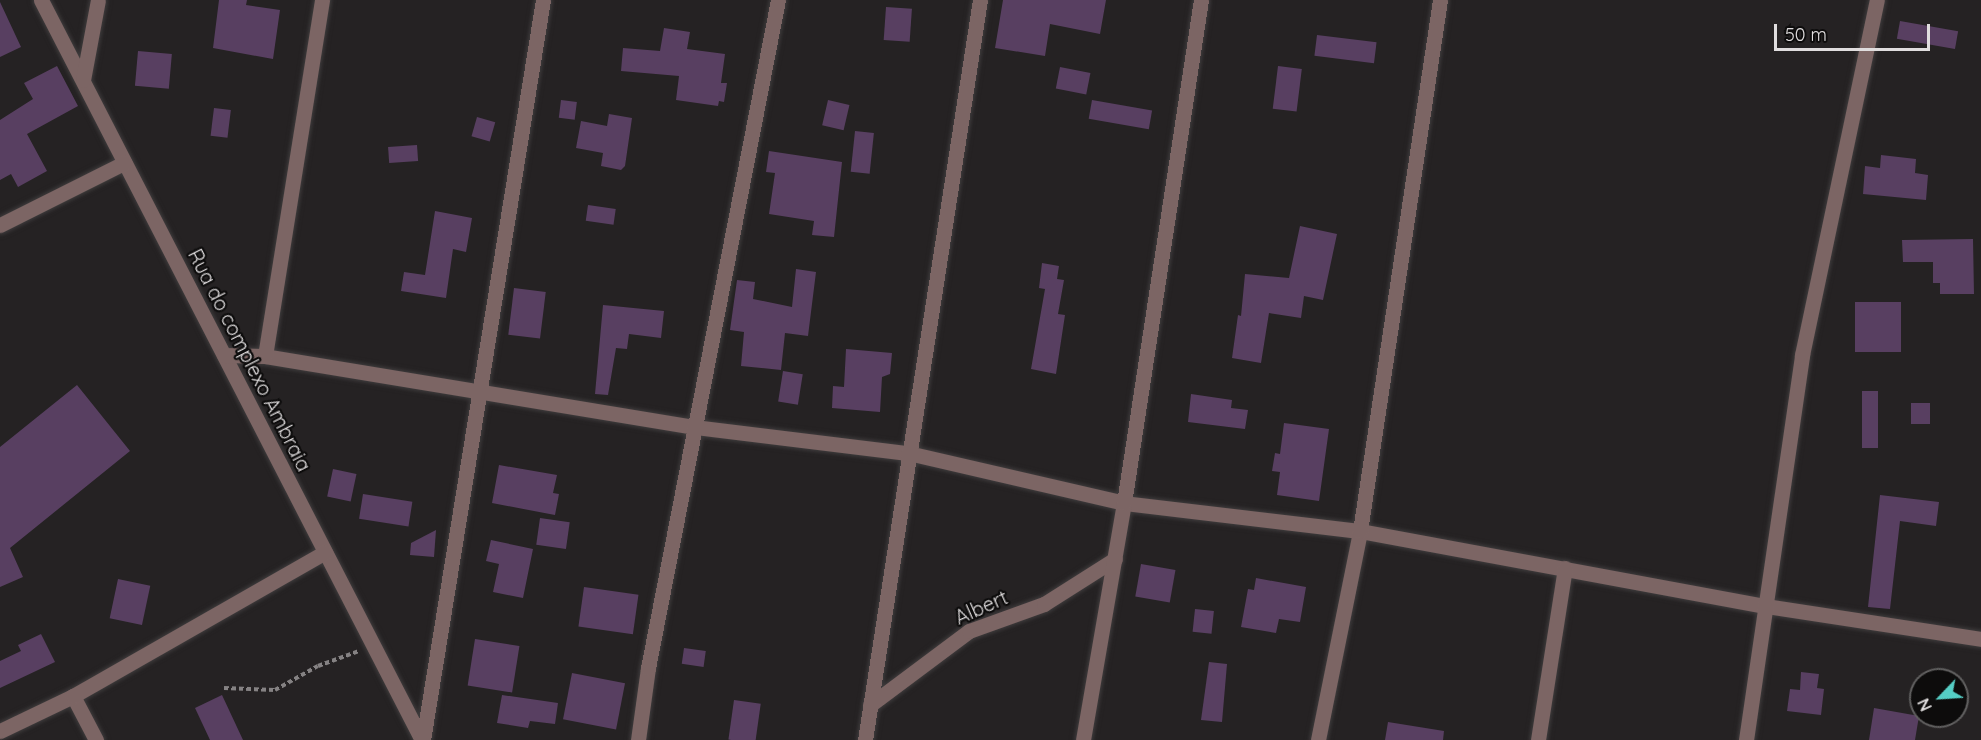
<!DOCTYPE html>
<html>
<head>
<meta charset="utf-8">
<style>
  body { margin:0 }
  #map { position:relative; width:1981px; height:740px; overflow:hidden; background:#252223; font-family:Quicksand,sans-serif }
  div>[style] { position:absolute }
  .building>* { inset:0; background:#583f61; transform-origin:0 0 }
  .path>* { height:4px; margin-top:-2px; transform-origin:0; background:repeating-linear-gradient(90deg,#858283 0 4.5px,transparent 0 7.5px) }
  .roads { filter:drop-shadow(0 0 2px #3f3c3d) drop-shadow(0 0 2px #3f3c3d) }
  .minor>* { height:15px; margin:-7.5px; padding:0 7.5px; transform-origin:7.5px; border-radius:7.5px; background:#7c6564 }
  span { translate:-50% -50%; white-space:nowrap; text-align:center; line-height:1.15; -webkit-text-stroke:4.5px #0d0c0c; paint-order:stroke }
  .street-label { font-size:20px; color:#e0ddde }
  .north { position:absolute; left:1909px; top:668px; width:60px; height:60px; box-sizing:border-box; background:#0d0c0c; border:2px solid #616060; border-radius:50%; rotate:245deg; font-size:16px; font-weight:700; line-height:24px; text-align:center; color:#e0ddde }
  .north::after { content:''; display:block; margin:auto; width:21px; height:27px; background:#55cec5; clip-path:polygon(50% 0,100% 100%,50% 72%,0 100%) }
  .scale { position:absolute; left:1774px; top:24px; width:156px; height:27px; box-sizing:border-box; border:3px solid #e0ddde; border-top:0; padding-left:8px; font-size:18px; line-height:21px; white-space:nowrap; color:#e0ddde; -webkit-text-stroke:4px #0d0c0c; paint-order:stroke }
</style>
</head>
<body>
<div id="map">
  <div class="building">
    <div style="clip-path:polygon(219px 0,247px 0,246px 5px,280px 10px,273px 59px,213px 48px)"></div>
    <div style="clip-path:polygon(1003px 0,1106px 0,1100px 34px,1050px 24px,1045px 56px,995px 48px)"></div>
    <div style="clip-path:polygon(0 2px,21px 47px,0 57px)"></div>
    <div style="left:886px;top:7px;width:26px;height:33px;rotate:4deg"></div>
    <div style="left:1900px;top:21px;width:59px;height:18px;rotate:10deg"></div>
    <div style="clip-path:polygon(664px 28px,690px 32px,687px 49px,725px 54px,721px 83px,727px 83px,724px 102px,719px 101px,718px 106px,676px 100px,679px 76px,621px 71px,623px 48px,660px 51px)"></div>
    <div style="left:1317px;top:35px;width:60px;height:21px;rotate:7deg"></div>
    <div style="left:138px;top:51px;width:34px;height:35px;rotate:5deg"></div>
    <div style="clip-path:polygon(57px 66px,78px 106px,27px 134px,47px 171px,18px 187px,11px 174px,0 180px,0 120px,33px 99px,24px 83px)"></div>
    <div style="left:1278px;top:66px;width:24px;height:43px;rotate:7deg"></div>
    <div style="left:1060px;top:67px;width:31px;height:22px;rotate:11deg"></div>
    <div style="left:561px;top:100px;width:16px;height:18px;rotate:7deg"></div>
    <div style="left:828px;top:100px;width:22px;height:26px;rotate:13deg"></div>
    <div style="left:1092px;top:100px;width:61px;height:19px;rotate:10deg"></div>
    <div style="left:214px;top:108px;width:17px;height:28px;rotate:7deg"></div>
    <div style="clip-path:polygon(609px 114px,632px 118px,625px 166px,621px 170px,601px 166px,603px 153px,576px 148px,581px 121px,607px 126px)"></div>
    <div style="left:477px;top:117px;width:19px;height:20px;rotate:16deg"></div>
    <div style="left:855px;top:131px;width:19px;height:41px;rotate:6deg"></div>
    <div style="left:417px;top:145px;width:16px;height:29px;rotate:86deg"></div>
    <div style="clip-path:polygon(769px 151px,842px 162px,834px 237px,812px 235px,814px 221px,769px 214px,775px 173px,766px 172px)"></div>
    <div style="clip-path:polygon(1881px 155px,1916px 159px,1915px 173px,1928px 175px,1926px 200px,1863px 194px,1865px 166px,1880px 168px)"></div>
    <div style="left:588px;top:205px;width:28px;height:16px;rotate:8deg"></div>
    <div style="clip-path:polygon(435px 211px,472px 218px,466px 252px,453px 249px,446px 298px,401px 291px,404px 272px,425px 275px)"></div>
    <div style="clip-path:polygon(1300px 226px,1337px 234px,1323px 300px,1304px 296px,1301px 318px,1269px 313px,1261px 363px,1232px 358px,1238px 315px,1241px 316px,1245px 274px,1289px 278px)"></div>
    <div style="clip-path:polygon(1973px 239px,1974px 294px,1940px 294px,1940px 283px,1933px 283px,1933px 262px,1903px 262px,1902px 240px)"></div>
    <div style="clip-path:polygon(1042px 263px,1059px 266px,1057px 279px,1064px 280px,1058px 314px,1065px 315px,1056px 374px,1031px 369px,1045px 289px,1039px 288px)"></div>
    <div style="clip-path:polygon(796px 269px,816px 272px,808px 336px,785px 333px,781px 370px,741px 366px,744px 332px,730px 330px,737px 280px,755px 282px,753px 299px,792px 307px)"></div>
    <div style="left:514px;top:288px;width:32px;height:47px;rotate:7deg"></div>
    <div style="left:1855px;top:302px;width:46px;height:50px"></div>
    <div style="clip-path:polygon(603px 305px,664px 311px,661px 338px,629px 334px,627px 349px,616px 348px,608px 395px,595px 394px)"></div>
    <div style="clip-path:polygon(846px 349px,892px 353px,890px 374px,882px 377px,880px 412px,832px 408px,833px 386px,844px 387px)"></div>
    <div style="left:783px;top:371px;width:20px;height:31px;rotate:9deg"></div>
    <div style="clip-path:polygon(77px 385px,130px 451px,10px 548px,23px 577px,0 587px,0 447px)"></div>
    <div style="left:1862px;top:391px;width:16px;height:57px"></div>
    <div style="clip-path:polygon(1191px 394px,1232px 400px,1231px 408px,1248px 410px,1245px 429px,1188px 422px)"></div>
    <div style="left:1911px;top:403px;width:19px;height:21px"></div>
    <div style="clip-path:polygon(1284px 423px,1329px 429px,1319px 501px,1277px 495px,1280px 472px,1272px 471px,1275px 453px,1280px 454px)"></div>
    <div style="clip-path:polygon(499px 465px,557px 475px,553px 493px,559px 494px,555px 515px,492px 503px)"></div>
    <div style="left:333px;top:469px;width:24px;height:28px;rotate:12deg"></div>
    <div style="left:363px;top:494px;width:50px;height:25px;rotate:9deg"></div>
    <div style="clip-path:polygon(1880px 495px,1939px 502px,1936px 526px,1900px 521px,1890px 609px,1868px 607px)"></div>
    <div style="left:540px;top:518px;width:30px;height:27px;rotate:8deg"></div>
    <div style="clip-path:polygon(436px 530px,434px 557px,410px 555px,411px 543px)"></div>
    <div style="clip-path:polygon(491px 540px,533px 549px,523px 598px,493px 592px,499px 564px,486px 561px)"></div>
    <div style="left:1141px;top:564px;width:35px;height:33px;rotate:10deg"></div>
    <div style="clip-path:polygon(1256px 578px,1306px 587px,1300px 622px,1279px 619px,1276px 633px,1241px 627px,1248px 589px,1254px 590px)"></div>
    <div style="left:118px;top:579px;width:33px;height:40px;rotate:12deg"></div>
    <div style="left:584px;top:587px;width:55px;height:40px;rotate:8deg"></div>
    <div style="left:1195px;top:609px;width:19px;height:23px;rotate:6deg"></div>
    <div style="clip-path:polygon(41px 634px,55px 662px,0 688px,0 661px,21px 651px,18px 645px)"></div>
    <div style="left:475px;top:639px;width:45px;height:47px;rotate:9deg"></div>
    <div style="left:684px;top:648px;width:22px;height:16px;rotate:8deg"></div>
    <div style="clip-path:polygon(1209px 662px,1227px 664px,1222px 722px,1201px 720px)"></div>
    <div style="clip-path:polygon(1801px 672px,1819px 674px,1817px 688px,1824px 689px,1821px 715px,1787px 711px,1790px 689px,1800px 690px)"></div>
    <div style="left:572px;top:673px;width:54px;height:47px;rotate:11deg"></div>
    <div style="clip-path:polygon(222px 695px,243px 740px,210px 740px,195px 708px)"></div>
    <div style="clip-path:polygon(502px 695px,558px 703px,555px 724px,530px 721px,528px 728px,497px 723px)"></div>
    <div style="left:734px;top:700px;width:27px;height:40px;rotate:8deg"></div>
    <div style="clip-path:polygon(1874px 708px,1919px 716px,1915px 740px,1869px 740px)"></div>
    <div style="clip-path:polygon(1388px 722px,1444px 731px,1443px 740px,1385px 740px)"></div>
  </div>
  <div class="path">
    <div style="left:224px;top:688px;width:51px;rotate:2.2deg"></div>
    <div style="left:275px;top:690px;width:49px;rotate:-29.2deg"></div>
    <div style="left:318px;top:666px;width:44px;rotate:-20.1deg"></div>
  </div>
  <div class="roads">
    <div class="minor">
      <div style="left:41px;top:0;width:832px;rotate:62.76deg"></div>
      <div style="left:83px;top:80px;width:81px;rotate:-79.4deg"></div>
      <div style="left:0;top:225px;width:139px;rotate:-26.6deg"></div>
      <div style="left:224px;top:355px;width:41px;rotate:1.4deg"></div>
      <div style="left:265px;top:356px;width:436px;rotate:9.4deg"></div>
      <div style="left:695px;top:427px;width:215px;rotate:7deg"></div>
      <div style="left:908px;top:453px;width:222px;rotate:13deg"></div>
      <div style="left:1124px;top:503px;width:238px;rotate:6.8deg"></div>
      <div style="left:1360px;top:531px;width:413px;rotate:10.5deg"></div>
      <div style="left:1766px;top:606px;width:218px;rotate:8.7deg"></div>
      <div style="left:265px;top:356px;width:361px;rotate:-80.9deg"></div>
      <div style="left:73px;top:696px;width:50px;rotate:62.4deg"></div>
      <div style="left:870px;top:705px;width:124px;rotate:-36.8deg"></div>
      <div style="left:969px;top:631px;width:80px;rotate:-19.8deg"></div>
      <div style="left:1044px;top:604px;width:84px;rotate:-32.4deg"></div>
      <div style="left:0;top:731px;width:81px;rotate:-25.6deg"></div>
      <div style="left:73px;top:696px;width:290px;rotate:-29.7deg"></div>
      <div style="left:423px;top:740px;width:750px;rotate:-80.79deg"></div>
      <div style="left:638px;top:740px;width:73px;rotate:-82.1deg"></div>
      <div style="left:648px;top:668px;width:681px;rotate:-78.99deg"></div>
      <div style="left:865px;top:740px;width:749px;rotate:-81.17deg"></div>
      <div style="left:1083px;top:740px;width:241px;rotate:-80.2deg"></div>
      <div style="left:1124px;top:503px;width:509px;rotate:-81.3deg"></div>
      <div style="left:1318px;top:740px;width:213px;rotate:-78.6deg"></div>
      <div style="left:1360px;top:531px;width:537px;rotate:-81.43deg"></div>
      <div style="left:1538px;top:740px;width:174px;rotate:-81.1deg"></div>
      <div style="left:1746px;top:740px;width:389px;rotate:-81.7deg"></div>
      <div style="left:1802px;top:355px;width:363px;rotate:-78.1deg"></div>
    </div>
  </div>
  <div class="street-label">
    <span style="left:250px;top:360px;rotate:63deg">Rua do complexo Ambraia</span>
    <span style="left:981px;top:607px;rotate:-24deg">Albert</span>
  </div>
  <div class="north">N</div>
  <div class="scale">50 m</div>
</div>
</body>
</html>
